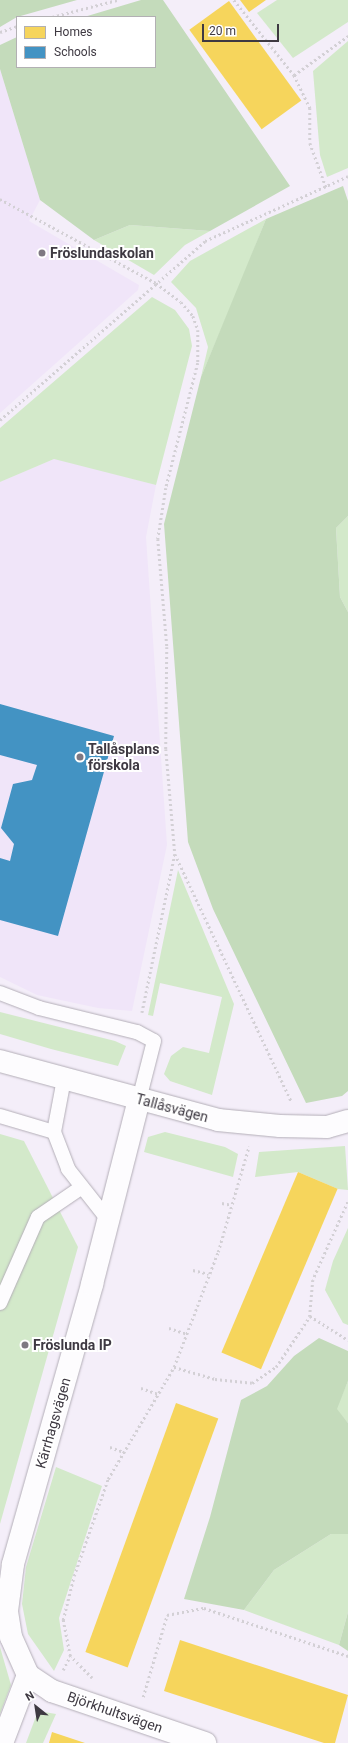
<!DOCTYPE html>
<html>
<head>
<meta charset="utf-8">
<style>
  body { margin:0 }
  #map { position:relative; width:348px; height:1743px; overflow:hidden; background:#f4eef9; font-family:Roboto,sans-serif }
  div>[style] { position:absolute }
  .built>* { inset:0; background:#f0e5f9 }
  .green>* { inset:0; background:#d3e9ca }
  .forest>* { inset:0; background:#c4dbbb }
  .homes>* { inset:0; background:#f6d55c; transform-origin:0 0 }
  .schools>* { inset:0; background:#4393c3 }
  .path>* { height:2.5px; margin-top:-1.25px; transform-origin:0; background:repeating-linear-gradient(90deg,#d3d0d5 0 2px,transparent 0 5px) }
  .roads { filter:drop-shadow(0 0 1px #b3aeb7) drop-shadow(0 0 1px #b3aeb7) }
  .service>* { height:14px; margin:-7px; padding:0 7px; transform-origin:7px; border-radius:7px; background:#fdfcfe }
  .minor>* { height:22px; margin:-11px; padding:0 11px; transform-origin:11px; border-radius:11px; background:#fdfcfe }
  .dots>* { width:11px; height:11px; translate:-50% -50%; box-sizing:border-box; border:2px solid #fff; border-radius:50% }
  span { translate:-50% -50%; white-space:nowrap; text-align:center; line-height:1.15; -webkit-text-stroke:4px #fff; paint-order:stroke }
  .poi-label { font-size:14px; color:#3e3942; font-weight:700 }
  .left { translate:0 -50%; text-align:left }
  .street-label { font-size:14px; color:#3e3942 }
  .legend { position:absolute; left:16px; top:16px; width:140px; height:52px; box-sizing:border-box; background:#fff; border:1px solid #b2b0b3; margin:0; padding:5px 7px; list-style:none; font-size:12px; color:#3e3942 }
  .legend li { display:flex; align-items:center; gap:8px; height:20px }
  .legend b { width:20px; border:1px solid #b2b0b3 }
  .north { position:absolute; left:16px; top:1687px; width:40px; height:40px; -webkit-text-stroke:3px #fff; paint-order:stroke; rotate:330deg; font-size:11px; font-weight:700; line-height:16px; text-align:center; color:#3e3942 }
  .north::after { content:''; display:block; margin:auto; width:14px; height:18px; background:#3e3942; clip-path:polygon(50% 0,100% 100%,50% 72%,0 100%) }
  .scale { position:absolute; left:202px; top:24px; width:77px; height:18px; box-sizing:border-box; border:2px solid #3e3942; border-top:0; padding-left:5px; font-size:12px; line-height:14px; white-space:nowrap; color:#3e3942; -webkit-text-stroke:3px #fff; paint-order:stroke }
</style>
</head>
<body>
<div id="map">
  <div class="built">
    <div style="clip-path:polygon(0 69px,40px 200px,29px 221px,139px 285px,138px 290px,0 413px)"></div>
    <div style="clip-path:polygon(56px 458px,156px 485px,146px 537px,167px 845px,132px 1011px,98px 1008px,37px 995px,0 977px,0 482px)"></div>
  </div>
  <div class="green">
    <div style="clip-path:polygon(277px 0,348px 0,348px 22px,293px 58px,257px 13px)"></div>
    <div style="clip-path:polygon(348px 41px,348px 168px,327px 177px,320px 155px,313px 71px)"></div>
    <div style="clip-path:polygon(266px 219px,239px 287px,201px 377px,208px 347px,196px 308px,171px 282px,190px 261px)"></div>
    <div style="clip-path:polygon(130px 225px,210px 231px,185px 245px,154px 275px,94px 240px)"></div>
    <div style="clip-path:polygon(152px 297px,175px 310px,189px 329px,192px 346px,156px 485px,54px 459px,0 482px,0 428px)"></div>
    <div style="clip-path:polygon(348px 516px,348px 612px,340px 597px,336px 528px)"></div>
    <div style="clip-path:polygon(178px 870px,234px 1004px,212px 1095px,170px 1081px,164px 1074px,171px 1056px,183px 1047px,209px 1053px,222px 997px,160px 983px,153px 1016px,148px 1015px)"></div>
    <div style="clip-path:polygon(0 1012px,115px 1041px,126px 1046px,118px 1066px,51px 1049px,0 1034px)"></div>
    <div style="clip-path:polygon(165px 1132px,225px 1147px,238px 1154px,233px 1177px,144px 1152px,148px 1137px)"></div>
    <div style="clip-path:polygon(0 1134px,24px 1141px,78px 1247px,0 1524px)"></div>
    <div style="clip-path:polygon(345px 1146px,348px 1190px,338px 1189px,298px 1172px,255px 1177px,259px 1152px)"></div>
    <div style="clip-path:polygon(348px 1228px,348px 1325px,343px 1323px,325px 1290px,333px 1261px)"></div>
    <div style="clip-path:polygon(348px 1381px,348px 1423px,336px 1409px)"></div>
    <div style="clip-path:polygon(56px 1467px,102px 1486px,59px 1618px,64px 1650px,54px 1671px,28px 1634px,22px 1604px,26px 1567px)"></div>
    <div style="clip-path:polygon(331px 1534px,348px 1534px,348px 1612px,339px 1645px,244px 1610px,274px 1570px)"></div>
    <div style="clip-path:polygon(0 1647px,11px 1685px,0 1714px)"></div>
    <div style="clip-path:polygon(38px 1711px,56px 1714px,43px 1743px,26px 1743px)"></div>
  </div>
  <div class="forest">
    <div style="clip-path:polygon(0 0,77px 0,17px 17px,0 27px)"></div>
    <div style="clip-path:polygon(141px 0,163px 0,290px 186px,210px 231px,130px 225px,94px 240px,40px 200px,0 69px,0 45px,17px 37px,17px 67px,155px 67px,155px 17px,84px 17px)"></div>
    <div style="clip-path:polygon(343px 186px,348px 201px,348px 516px,336px 528px,340px 597px,348px 612px,348px 1091px,342px 1096px,306px 1103px,213px 909px,188px 842px,164px 524px,201px 377px,266px 219px)"></div>
    <div style="clip-path:polygon(319px 1338px,348px 1351px,348px 1381px,337px 1409px,348px 1423px,348px 1534px,331px 1534px,274px 1570px,244px 1610px,184px 1599px,210px 1517px,241px 1400px,267px 1386px,294px 1356px)"></div>
    <div style="clip-path:polygon(348px 1612px,348px 1651px,339px 1645px)"></div>
  </div>
  <div class="homes">
    <div style="clip-path:polygon(240px 0,266px 0,249px 12px)"></div>
    <div style="left:229px;top:1px;width:123px;height:49px;rotate:54deg"></div>
    <div style="left:298px;top:1172px;width:43px;height:196px;rotate:23deg"></div>
    <div style="left:176px;top:1403px;width:45px;height:265px;rotate:20deg"></div>
    <div style="clip-path:polygon(180px 1640px,348px 1695px,335px 1743px,324px 1743px,164px 1691px)"></div>
    <div style="clip-path:polygon(52px 1732px,85px 1743px,49px 1743px)"></div>
  </div>
  <div class="schools">
    <div style="clip-path:polygon(0 704px,114px 736px,58px 936px,0 920px,0 858px,10px 861px,14px 844px,1px 828px,13px 784px,32px 780px,37px 765px,0 755px)"></div>
  </div>
  <div class="path">
    <div style="left:234px;top:0;width:96px;rotate:51.3deg"></div>
    <div style="left:294px;top:75px;width:37px;rotate:64deg"></div>
    <div style="left:310px;top:108px;width:35px;rotate:90deg"></div>
    <div style="left:310px;top:143px;width:47px;rotate:70deg"></div>
    <div style="left:52px;top:17px;width:67px;rotate:-14.7deg"></div>
    <div style="left:0;top:32px;width:18px;rotate:-19deg"></div>
    <div style="left:294px;top:75px;width:67px;rotate:-35.8deg"></div>
    <div style="left:0;top:199px;width:177px;rotate:28.3deg"></div>
    <div style="left:156px;top:283px;width:31px;rotate:37deg"></div>
    <div style="left:181px;top:302px;width:18px;rotate:49deg"></div>
    <div style="left:193px;top:316px;width:15px;rotate:70deg"></div>
    <div style="left:198px;top:330px;width:33px;rotate:90deg"></div>
    <div style="left:198px;top:363px;width:129px;rotate:104.4deg"></div>
    <div style="left:166px;top:488px;width:52px;rotate:98.9deg"></div>
    <div style="left:158px;top:539px;width:108px;rotate:85.2deg"></div>
    <div style="left:167px;top:647px;width:102px;rotate:90.6deg"></div>
    <div style="left:166px;top:749px;width:105px;rotate:85.1deg"></div>
    <div style="left:175px;top:854px;width:162px;rotate:101.7deg"></div>
    <div style="left:0;top:420px;width:272px;rotate:-41.1deg"></div>
    <div style="left:205px;top:241px;width:157px;rotate:-24.4deg"></div>
    <div style="left:175px;top:854px;width:273px;rotate:64.8deg"></div>
    <div style="left:348px;top:1202px;width:85px;rotate:114.2deg"></div>
    <div style="left:313px;top:1280px;width:36px;rotate:95deg"></div>
    <div style="left:310px;top:1316px;width:45px;rotate:32.3deg"></div>
    <div style="left:222px;top:1203px;width:10px;rotate:11deg"></div>
    <div style="left:193px;top:1270px;width:16px;rotate:14deg"></div>
    <div style="left:169px;top:1328px;width:19px;rotate:18deg"></div>
    <div style="left:174px;top:1367px;width:43px;rotate:16.3deg"></div>
    <div style="left:215px;top:1379px;width:37px;rotate:6deg"></div>
    <div style="left:252px;top:1383px;width:29px;rotate:-34deg"></div>
    <div style="left:276px;top:1367px;width:61px;rotate:-56.3deg"></div>
    <div style="left:141px;top:1388px;width:18px;rotate:19deg"></div>
    <div style="left:110px;top:1447px;width:15px;rotate:20deg"></div>
    <div style="left:63px;top:1670px;width:16px;rotate:-63deg"></div>
    <div style="left:92px;top:1678px;width:31px;rotate:-135deg"></div>
    <div style="left:70px;top:1656px;width:37px;rotate:-101deg"></div>
    <div style="left:63px;top:1620px;width:45px;rotate:-76deg"></div>
    <div style="left:74px;top:1576px;width:103px;rotate:-70.7deg"></div>
    <div style="left:108px;top:1479px;width:130px;rotate:-59.5deg"></div>
    <div style="left:174px;top:1367px;width:123px;rotate:-69.1deg"></div>
    <div style="left:218px;top:1252px;width:110px;rotate:-73.7deg"></div>
    <div style="left:143px;top:1697px;width:85px;rotate:-73.7deg"></div>
    <div style="left:167px;top:1615px;width:38px;rotate:-11deg"></div>
    <div style="left:204px;top:1608px;width:152px;rotate:18.4deg"></div>
  </div>
  <div class="roads">
    <div class="service">
      <div style="left:0;top:993px;width:42px;rotate:21deg"></div>
      <div style="left:39px;top:1008px;width:101px;rotate:13.8deg"></div>
      <div style="left:137px;top:1032px;width:19px;rotate:28deg"></div>
      <div style="left:154px;top:1041px;width:61px;rotate:104.3deg"></div>
      <div style="left:64px;top:1079px;width:54px;rotate:100.7deg"></div>
      <div style="left:54px;top:1132px;width:40px;rotate:69deg"></div>
      <div style="left:68px;top:1169px;width:66px;rotate:51.7deg"></div>
      <div style="left:0;top:1116px;width:56px;rotate:16.5deg"></div>
      <div style="left:0;top:1303px;width:94px;rotate:-66.2deg"></div>
      <div style="left:38px;top:1217px;width:53px;rotate:-34.3deg"></div>
    </div>
    <div class="minor">
      <div style="left:0;top:1061px;width:226px;rotate:15.1deg"></div>
      <div style="left:218px;top:1120px;width:62px;rotate:5.5deg"></div>
      <div style="left:280px;top:1126px;width:47px;rotate:1.2deg"></div>
      <div style="left:327px;top:1127px;width:22px;rotate:-16deg"></div>
      <div style="left:28px;top:1675px;width:29px;rotate:34deg"></div>
      <div style="left:52px;top:1691px;width:162px;rotate:18.8deg"></div>
      <div style="left:2px;top:1743px;width:73px;rotate:-69.1deg"></div>
      <div style="left:28px;top:1675px;width:42px;rotate:-114.1deg"></div>
      <div style="left:11px;top:1637px;width:26px;rotate:-99deg"></div>
      <div style="left:7px;top:1611px;width:47px;rotate:-82.7deg"></div>
      <div style="left:13px;top:1564px;width:291px;rotate:-74.2deg"></div>
      <div style="left:92px;top:1284px;width:190px;rotate:-75.7deg"></div>
    </div>
  </div>
  <div class="dots">
    <div style="left:42px;top:253px;background:#7e7882"></div>
    <div style="left:80px;top:757px;background:#7e7882"></div>
    <div style="left:25px;top:1345px;background:#7e7882"></div>
  </div>
  <div class="poi-label">
    <span class="left" style="left:50px;top:253px">Fröslundaskolan</span>
    <span class="left" style="left:88px;top:757px">Tallåsplans<br>förskola</span>
    <span class="left" style="left:33px;top:1345px">Fröslunda IP</span>
  </div>
  <div class="street-label">
    <span style="left:172px;top:1108px;rotate:15deg">Tallåsvägen</span>
    <span style="left:53px;top:1423px;rotate:-74deg">Kärrhagsvägen</span>
    <span style="left:115px;top:1712px;rotate:19deg">Björkhultsvägen</span>
  </div>
  <ul class="legend">
  <li><b style="height:11px;background:#f6d55c"></b>Homes</li>
  <li><b style="height:11px;background:#4393c3"></b>Schools</li>
  </ul>
  <div class="north">N</div>
  <div class="scale">20 m</div>
</div>
</body>
</html>
